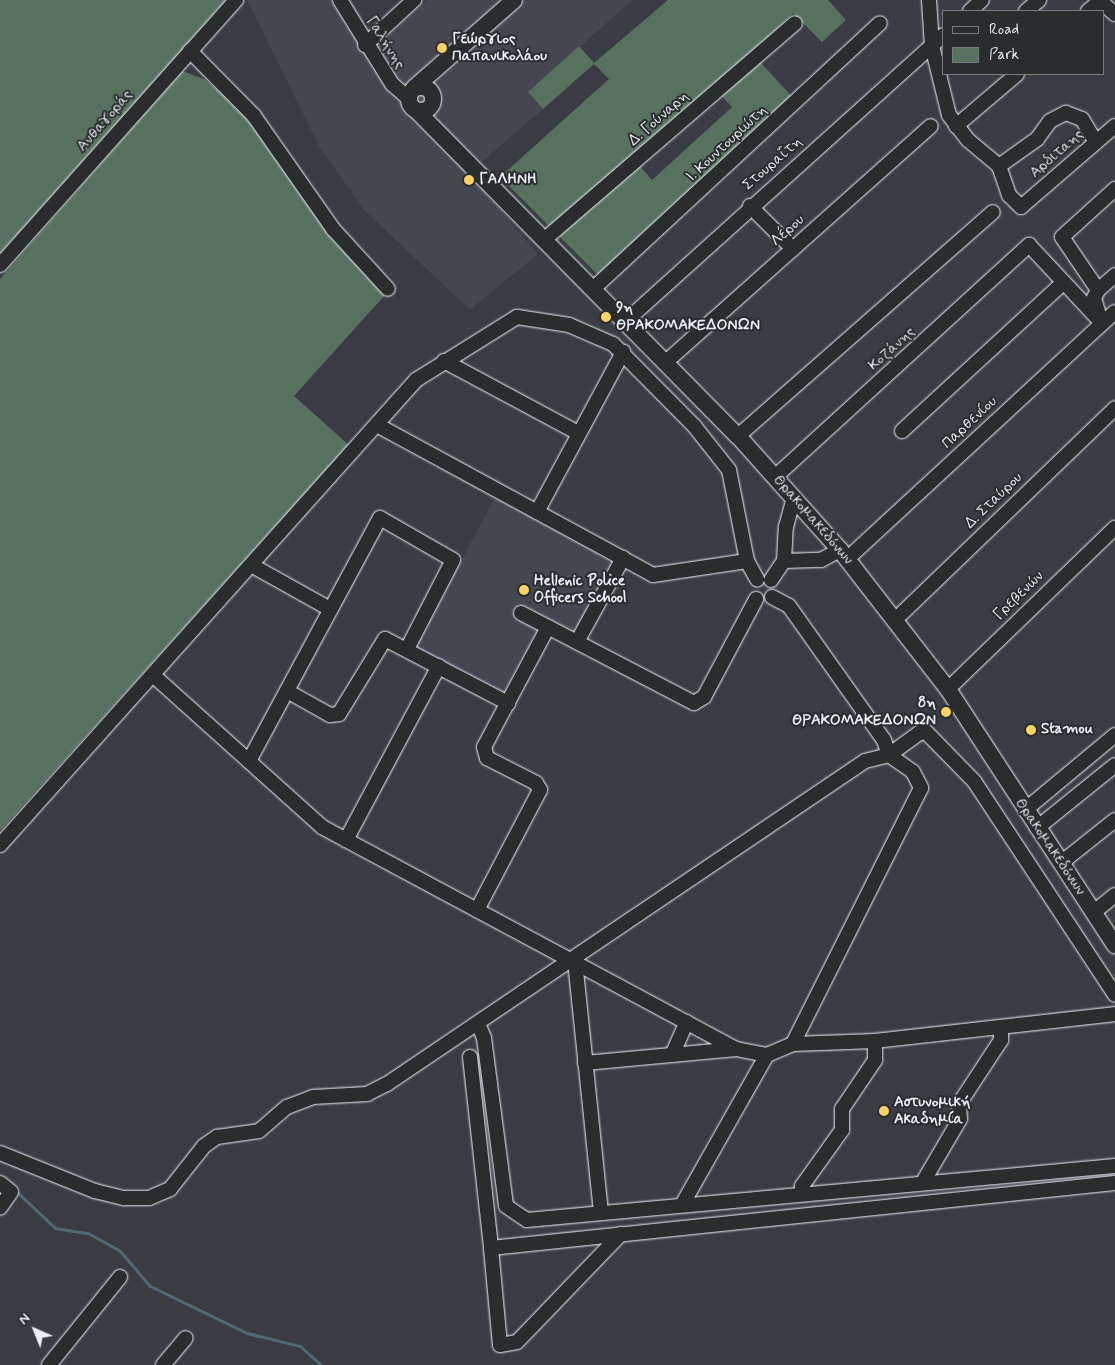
<!DOCTYPE html>
<html>
<head>
<meta charset="utf-8">
<style>
  body { margin:0 }
  #map { position:relative; width:1115px; height:1365px; overflow:hidden; background:#393c42; font-family:Mynerve,sans-serif }
  div>[style] { position:absolute }
  .built>* { inset:0; background:#444650 }
  .green>* { inset:0; background:#58715f }
  .stream>* { height:3px; margin:-1.5px; padding:0 1.5px; transform-origin:1.5px; border-radius:1.5px; background:#516876 }
  .roads { filter:drop-shadow(0 0 1px #e8f1f8) drop-shadow(0 0 1px #e8f1f8) }
  .minor>* { height:14px; margin:-7px; padding:0 7px; transform-origin:7px; border-radius:7px; background:#2a2d2e }
  .major>* { height:16px; margin:-8px; padding:0 8px; transform-origin:8px; border-radius:8px; background:#2a2d2e }
  .major>.ring { margin:-8px; padding:0; box-sizing:content-box; background:none; border:16px solid #2a2d2e; border-radius:50% }
  .dots>* { width:14px; height:14px; translate:-50% -50%; box-sizing:border-box; border:2px solid #2a2d2e; border-radius:50% }
  span { translate:-50% -50%; white-space:nowrap; text-align:center; line-height:1.15; -webkit-text-stroke:4px #2a2d2e; paint-order:stroke }
  .poi-label { font-size:15px; color:#e8f1f8; font-weight:700 }
  .left { translate:0 -50%; text-align:left }
  .right { translate:-100% -50%; text-align:right }
  .street-label { font-size:15px; color:#e8f1f8 }
  .legend { position:absolute; left:942px; top:10px; width:162px; height:65px; box-sizing:border-box; background:#2a2d2e; border:1px solid #767b7f; margin:0; padding:6px 9px; list-style:none; font-size:15px; color:#e8f1f8 }
  .legend li { display:flex; align-items:center; gap:10px; height:25px }
  .legend b { width:25px; border:1px solid #767b7f }
  .north { position:absolute; left:10px; top:1305px; width:50px; height:50px; -webkit-text-stroke:4px #2a2d2e; paint-order:stroke; rotate:316deg; font-size:14px; font-weight:700; line-height:20px; text-align:center; color:#e8f1f8 }
  .north::after { content:''; display:block; margin:auto; width:18px; height:22px; background:#e8f1f8; clip-path:polygon(50% 0,100% 100%,50% 72%,0 100%) }
</style>
</head>
<body>
<div id="map">
  <div class="built">
    <div style="clip-path:polygon(247px 0,331px 0,366px 55px,427px 0,633px 0,528px 92px,543px 109px,469px 173px,538px 254px,470px 310px,364px 210px,319px 146px)"></div>
    <div style="clip-path:polygon(497px 494px,618px 560px,577px 636px,548px 621px,507px 698px,414px 648px)"></div>
  </div>
  <div class="green">
    <div style="clip-path:polygon(0 0,227px 0,0 254px)"></div>
    <div style="clip-path:polygon(evenodd,668px 0,828px 0,846px 20px,822px 42px,793px 13px,752px 53px,795px 100px,601px 278px,500px 177px,609px 79px,594px 64px,543px 109px,528px 92px,579px 46px,594px 63px,668px 0,715px 89px,732px 107px,652px 180px,636px 162px,715px 89px)"></div>
    <div style="clip-path:polygon(182px 71px,204px 79px,239px 108px,384px 296px,294px 396px,349px 445px,0 831px,0 279px)"></div>
  </div>
  <div class="stream">
    <div style="left:15px;top:1190px;width:55px;rotate:43.5deg"></div>
    <div style="left:55px;top:1228px;width:33px;rotate:9deg"></div>
    <div style="left:88px;top:1233px;width:37px;rotate:29deg"></div>
    <div style="left:120px;top:1251px;width:46px;rotate:49.4deg"></div>
    <div style="left:150px;top:1286px;width:108px;rotate:25.9deg"></div>
    <div style="left:247px;top:1333px;width:55px;rotate:13.8deg"></div>
    <div style="left:300px;top:1346px;width:28px;rotate:42deg"></div>
  </div>
  <div class="roads">
    <div class="minor">
      <div style="left:340px;top:0;width:99px;rotate:58.2deg"></div>
      <div style="left:392px;top:84px;width:21px;rotate:41deg"></div>
      <div style="left:929px;top:0;width:46px;rotate:86.3deg"></div>
      <div style="left:932px;top:46px;width:71px;rotate:76.2deg"></div>
      <div style="left:949px;top:115px;width:31px;rotate:53deg"></div>
      <div style="left:968px;top:140px;width:40px;rotate:40deg"></div>
      <div style="left:999px;top:166px;width:31px;rotate:71deg"></div>
      <div style="left:1009px;top:195px;width:17px;rotate:45deg"></div>
      <div style="left:1021px;top:207px;width:124px;rotate:-40.8deg"></div>
      <div style="left:1100px;top:1px;width:20px;rotate:41deg"></div>
      <div style="left:970px;top:11px;width:16px;rotate:-43deg"></div>
      <div style="left:1026px;top:11px;width:17px;rotate:-40deg"></div>
      <div style="left:1088px;top:11px;width:17px;rotate:-40deg"></div>
      <div style="left:365px;top:45px;width:67px;rotate:-42.6deg"></div>
      <div style="left:190px;top:51px;width:91px;rotate:45.4deg"></div>
      <div style="left:254px;top:116px;width:138px;rotate:55deg"></div>
      <div style="left:333px;top:229px;width:81px;rotate:47.5deg"></div>
      <div style="left:956px;top:126px;width:80px;rotate:-40.4deg"></div>
      <div style="left:999px;top:166px;width:47px;rotate:-35.4deg"></div>
      <div style="left:1037px;top:139px;width:22px;rotate:-54deg"></div>
      <div style="left:1050px;top:121px;width:18px;rotate:-27deg"></div>
      <div style="left:1066px;top:113px;width:17px;rotate:21deg"></div>
      <div style="left:1082px;top:119px;width:27px;rotate:59deg"></div>
      <div style="left:750px;top:206px;width:61px;rotate:45deg"></div>
      <div style="left:545px;top:239px;width:330px;rotate:-40.8deg"></div>
      <div style="left:0;top:265px;width:355px;rotate:-48.3deg"></div>
      <div style="left:595px;top:287px;width:388px;rotate:-42.8deg"></div>
      <div style="left:1098px;top:290px;width:23px;rotate:-41deg"></div>
      <div style="left:1100px;top:318px;width:21px;rotate:-107deg"></div>
      <div style="left:1094px;top:298px;width:9px;rotate:-63deg"></div>
      <div style="left:1098px;top:290px;width:64px;rotate:-124.2deg"></div>
      <div style="left:1062px;top:237px;width:72px;rotate:-42.2deg"></div>
      <div style="left:627px;top:320px;width:426px;rotate:-42deg"></div>
      <div style="left:444px;top:361px;width:152px;rotate:28.2deg"></div>
      <div style="left:667px;top:361px;width:353px;rotate:-41.7deg"></div>
      <div style="left:377px;top:425px;width:314px;rotate:28.5deg"></div>
      <div style="left:653px;top:575px;width:95px;rotate:-8.5deg"></div>
      <div style="left:747px;top:561px;width:21px;rotate:61deg"></div>
      <div style="left:902px;top:431px;width:219px;rotate:-42.6deg"></div>
      <div style="left:738px;top:436px;width:339px;rotate:-41.3deg"></div>
      <div style="left:776px;top:476px;width:343px;rotate:-42.4deg"></div>
      <div style="left:1029px;top:245px;width:107px;rotate:46.9deg"></div>
      <div style="left:537px;top:512px;width:182px;rotate:-61.7deg"></div>
      <div style="left:847px;top:559px;width:364px;rotate:-42.7deg"></div>
      <div style="left:784px;top:561px;width:37px;rotate:-2deg"></div>
      <div style="left:821px;top:560px;width:21px;rotate:-28deg"></div>
      <div style="left:253px;top:566px;width:88px;rotate:29.2deg"></div>
      <div style="left:771px;top:580px;width:23px;rotate:-56deg"></div>
      <div style="left:784px;top:561px;width:34px;rotate:-87deg"></div>
      <div style="left:786px;top:527px;width:30px;rotate:-75deg"></div>
      <div style="left:772px;top:597px;width:19px;rotate:28deg"></div>
      <div style="left:789px;top:606px;width:164px;rotate:54.7deg"></div>
      <div style="left:884px;top:740px;width:16px;rotate:72deg"></div>
      <div style="left:889px;top:755px;width:37px;rotate:-36deg"></div>
      <div style="left:919px;top:733px;width:7px;rotate:-8deg"></div>
      <div style="left:926px;top:732px;width:69px;rotate:45.6deg"></div>
      <div style="left:974px;top:781px;width:256px;rotate:56.6deg"></div>
      <div style="left:521px;top:613px;width:195px;rotate:27.5deg"></div>
      <div style="left:694px;top:703px;width:12px;rotate:-31deg"></div>
      <div style="left:704px;top:697px;width:111px;rotate:-62deg"></div>
      <div style="left:896px;top:619px;width:304px;rotate:-43.9deg"></div>
      <div style="left:577px;top:642px;width:96px;rotate:-61.3deg"></div>
      <div style="left:154px;top:676px;width:226px;rotate:41.9deg"></div>
      <div style="left:322px;top:827px;width:470px;rotate:28.2deg"></div>
      <div style="left:948px;top:689px;width:232px;rotate:-44deg"></div>
      <div style="left:287px;top:691px;width:49px;rotate:29.2deg"></div>
      <div style="left:330px;top:715px;width:9px;rotate:-6deg"></div>
      <div style="left:339px;top:714px;width:88px;rotate:-58.5deg"></div>
      <div style="left:385px;top:639px;width:139px;rotate:27.5deg"></div>
      <div style="left:249px;top:761px;width:276px;rotate:-61.7deg"></div>
      <div style="left:380px;top:518px;width:84px;rotate:29.9deg"></div>
      <div style="left:453px;top:560px;width:100px;rotate:117.3deg"></div>
      <div style="left:1025px;top:810px;width:117px;rotate:-39.8deg"></div>
      <div style="left:1037px;top:828px;width:100px;rotate:-38.9deg"></div>
      <div style="left:346px;top:840px;width:197px;rotate:-61.9deg"></div>
      <div style="left:0;top:845px;width:624px;rotate:-48.18deg"></div>
      <div style="left:416px;top:380px;width:119px;rotate:-32deg"></div>
      <div style="left:517px;top:317px;width:53px;rotate:8.7deg"></div>
      <div style="left:569px;top:325px;width:48px;rotate:23.4deg"></div>
      <div style="left:613px;top:344px;width:117px;rotate:45.3deg"></div>
      <div style="left:695px;top:427px;width:55px;rotate:51.7deg"></div>
      <div style="left:729px;top:470px;width:93px;rotate:78.8deg"></div>
      <div style="left:1061px;top:863px;width:69px;rotate:-38.5deg"></div>
      <div style="left:477px;top:910px;width:136px;rotate:-62.3deg"></div>
      <div style="left:540px;top:790px;width:8px;rotate:-120deg"></div>
      <div style="left:536px;top:783px;width:55px;rotate:-153deg"></div>
      <div style="left:487px;top:758px;width:11px;rotate:-105deg"></div>
      <div style="left:484px;top:747px;width:136px;rotate:-61.9deg"></div>
      <div style="left:1094px;top:912px;width:27px;rotate:-39deg"></div>
      <div style="left:575px;top:961px;width:251px;rotate:84.1deg"></div>
      <div style="left:479px;top:1026px;width:13px;rotate:67deg"></div>
      <div style="left:484px;top:1038px;width:169px;rotate:82.5deg"></div>
      <div style="left:506px;top:1206px;width:25px;rotate:34deg"></div>
      <div style="left:527px;top:1220px;width:590px;rotate:-5.25deg"></div>
      <div style="left:672px;top:1055px;width:36px;rotate:-66deg"></div>
      <div style="left:470px;top:1057px;width:192px;rotate:83.7deg"></div>
      <div style="left:491px;top:1248px;width:627px;rotate:-5.95deg"></div>
      <div style="left:585px;top:1063px;width:152px;rotate:-5.3deg"></div>
      <div style="left:736px;top:1049px;width:32px;rotate:11deg"></div>
      <div style="left:767px;top:1055px;width:28px;rotate:-23deg"></div>
      <div style="left:793px;top:1044px;width:82px;rotate:-2.1deg"></div>
      <div style="left:875px;top:1041px;width:242px;rotate:-6.4deg"></div>
      <div style="left:0;top:1153px;width:102px;rotate:21.8deg"></div>
      <div style="left:95px;top:1191px;width:30px;rotate:14deg"></div>
      <div style="left:124px;top:1198px;width:25px"></div>
      <div style="left:149px;top:1198px;width:23px;rotate:-23deg"></div>
      <div style="left:170px;top:1189px;width:55px;rotate:-51.7deg"></div>
      <div style="left:204px;top:1146px;width:16px;rotate:-35deg"></div>
      <div style="left:217px;top:1137px;width:42px;rotate:-8.1deg"></div>
      <div style="left:259px;top:1131px;width:37px;rotate:-41deg"></div>
      <div style="left:287px;top:1107px;width:28px;rotate:-21deg"></div>
      <div style="left:313px;top:1097px;width:54px;rotate:-3.2deg"></div>
      <div style="left:367px;top:1094px;width:22px;rotate:-27deg"></div>
      <div style="left:387px;top:1084px;width:577px;rotate:-34.05deg"></div>
      <div style="left:865px;top:761px;width:25px;rotate:-14deg"></div>
      <div style="left:889px;top:755px;width:29px;rotate:35deg"></div>
      <div style="left:913px;top:772px;width:18px;rotate:63deg"></div>
      <div style="left:921px;top:788px;width:286px;rotate:116.6deg"></div>
      <div style="left:923px;top:1182px;width:73px;rotate:-59.6deg"></div>
      <div style="left:960px;top:1119px;width:15px;rotate:-94deg"></div>
      <div style="left:959px;top:1104px;width:77px;rotate:-56.7deg"></div>
      <div style="left:1001px;top:1040px;width:12px;rotate:-90deg"></div>
      <div style="left:0;top:1183px;width:14px;rotate:39deg"></div>
      <div style="left:11px;top:1192px;width:19px;rotate:125deg"></div>
      <div style="left:802px;top:1192px;width:6px;rotate:-90deg"></div>
      <div style="left:802px;top:1186px;width:69px;rotate:-54.5deg"></div>
      <div style="left:842px;top:1130px;width:21px;rotate:-90deg"></div>
      <div style="left:842px;top:1109px;width:59px;rotate:-56deg"></div>
      <div style="left:875px;top:1060px;width:19px;rotate:-90deg"></div>
      <div style="left:682px;top:1205px;width:172px;rotate:-60.5deg"></div>
      <div style="left:491px;top:1248px;width:97px;rotate:84.7deg"></div>
      <div style="left:500px;top:1345px;width:17px;rotate:-10deg"></div>
      <div style="left:517px;top:1342px;width:150px;rotate:-46.1deg"></div>
      <div style="left:49px;top:1365px;width:113px;rotate:-51.1deg"></div>
      <div style="left:163px;top:1365px;width:35px;rotate:-50deg"></div>
    </div>
    <div class="major">
      <div class="ring" style="left:409px;top:87px;width:8px;height:8px"></div>
      <div style="left:414px;top:88px;width:133px;rotate:-41.3deg"></div>
      <div style="left:416px;top:110px;width:458px;rotate:45.4deg"></div>
      <div style="left:738px;top:436px;width:153px;rotate:48.2deg"></div>
      <div style="left:840px;top:550px;width:176px;rotate:52.2deg"></div>
      <div style="left:948px;top:689px;width:306px;rotate:56.9deg"></div>
    </div>
  </div>
  <div class="dots">
    <div style="left:442px;top:48px;background:#ffd166"></div>
    <div style="left:469px;top:180px;background:#ffd166"></div>
    <div style="left:606px;top:317px;background:#ffd166"></div>
    <div style="left:524px;top:590px;background:#ffd166"></div>
    <div style="left:946px;top:712px;background:#ffd166"></div>
    <div style="left:1031px;top:730px;background:#ffd166"></div>
    <div style="left:884px;top:1111px;background:#ffd166"></div>
  </div>
  <div class="poi-label">
    <span class="left" style="left:452px;top:48px">Γεώργιος<br>Παπανικολάου</span>
    <span class="left" style="left:479px;top:180px">ΓΑΛΗΝΗ</span>
    <span class="left" style="left:616px;top:317px">9η<br>ΘΡΑΚΟΜΑΚΕΔΟΝΩΝ</span>
    <span class="left" style="left:534px;top:590px">Hellenic Police<br>Officers School</span>
    <span class="right" style="left:936px;top:712px">8η<br>ΘΡΑΚΟΜΑΚΕΔΟΝΩΝ</span>
    <span class="left" style="left:1041px;top:730px">Stamou</span>
    <span class="left" style="left:894px;top:1111px">Αστυνομική<br>Ακαδημία</span>
  </div>
  <div class="street-label">
    <span style="left:385px;top:43px;rotate:58deg">Γαλήνης</span>
    <span style="left:659px;top:119px;rotate:-41deg">Δ. Γούναρη</span>
    <span style="left:105px;top:121px;rotate:-49deg">Ανθαγοράς</span>
    <span style="left:727px;top:144px;rotate:-43deg">Ι. Κουντουριώτη</span>
    <span style="left:1057px;top:154px;rotate:-41deg">Αρδιταης</span>
    <span style="left:773px;top:164px;rotate:-41deg">Στουραΐτη</span>
    <span style="left:788px;top:231px;rotate:-42deg">Λέρου</span>
    <span style="left:892px;top:349px;rotate:-42deg">Κοζάνης</span>
    <span style="left:970px;top:423px;rotate:-43deg">Παρθενίου</span>
    <span style="left:994px;top:501px;rotate:-44deg">Δ. Σταύρου</span>
    <span style="left:813px;top:520px;rotate:49deg">Θρακομακεδόνων</span>
    <span style="left:1019px;top:596px;rotate:-44deg">Γρεβενών</span>
    <span style="left:1050px;top:847px;rotate:56deg">Θρακομακεδόνων</span>
  </div>
  <ul class="legend">
  <li><b style="height:6px;background:#2a2d2e"></b>Road</li>
  <li><b style="height:14px;background:#58715f"></b>Park</li>
  </ul>
  <div class="north">N</div>
</div>
</body>
</html>
